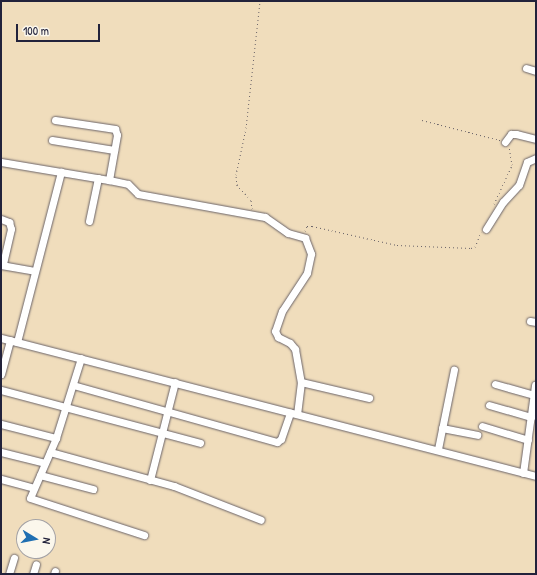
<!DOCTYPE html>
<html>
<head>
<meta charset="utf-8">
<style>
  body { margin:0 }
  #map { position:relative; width:537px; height:575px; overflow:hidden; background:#f0ddbc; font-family:"Patrick Hand",sans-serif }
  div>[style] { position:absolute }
  .path>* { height:1px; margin-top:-0.5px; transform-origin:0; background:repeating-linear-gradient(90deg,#6a6368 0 1px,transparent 0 4px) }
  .roads { filter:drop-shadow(0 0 1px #6a6368) drop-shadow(0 0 1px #6a6368) }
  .street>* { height:7px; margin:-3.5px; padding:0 3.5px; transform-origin:3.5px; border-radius:3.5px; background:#fff }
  span { translate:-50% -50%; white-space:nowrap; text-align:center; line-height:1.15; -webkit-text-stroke:3px #fbf7ec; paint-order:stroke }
  .frame { position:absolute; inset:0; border:2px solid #22223b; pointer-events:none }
  .north { position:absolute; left:16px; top:519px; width:40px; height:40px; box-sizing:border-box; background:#fbf7ec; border:1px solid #a4a2a5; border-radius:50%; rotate:100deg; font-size:11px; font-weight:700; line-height:16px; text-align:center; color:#22223b }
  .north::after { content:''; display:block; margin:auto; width:14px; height:18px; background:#1f6fb2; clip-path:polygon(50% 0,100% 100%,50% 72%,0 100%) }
  .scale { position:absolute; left:16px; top:24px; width:84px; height:18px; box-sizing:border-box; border:2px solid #22223b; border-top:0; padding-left:5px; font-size:12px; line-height:14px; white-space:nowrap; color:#22223b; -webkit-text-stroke:3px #fbf7ec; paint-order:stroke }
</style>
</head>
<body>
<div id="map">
  <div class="path">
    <div style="left:422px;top:120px;width:81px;rotate:14.4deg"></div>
    <div style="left:494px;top:204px;width:43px;rotate:-65.2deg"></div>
    <div style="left:512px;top:165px;width:18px;rotate:-99deg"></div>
    <div style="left:252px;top:209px;width:9px;rotate:-96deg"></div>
    <div style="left:251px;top:200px;width:21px;rotate:-133deg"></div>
    <div style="left:237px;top:185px;width:10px;rotate:-96deg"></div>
    <div style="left:236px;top:175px;width:48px;rotate:-78deg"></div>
    <div style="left:246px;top:128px;width:128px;rotate:-83.7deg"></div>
    <div style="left:305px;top:231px;width:5px;rotate:-68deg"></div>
    <div style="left:307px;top:226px;width:5px"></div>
    <div style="left:312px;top:226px;width:87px;rotate:12.6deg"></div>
    <div style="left:397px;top:245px;width:74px;rotate:2.3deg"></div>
    <div style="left:471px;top:248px;width:4px;rotate:-14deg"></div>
    <div style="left:475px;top:247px;width:16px;rotate:-68deg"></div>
  </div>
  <div class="roads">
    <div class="street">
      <div style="left:526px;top:68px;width:10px;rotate:17deg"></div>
      <div style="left:55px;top:120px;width:61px;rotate:8.5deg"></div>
      <div style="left:115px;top:129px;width:6px;rotate:72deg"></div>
      <div style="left:117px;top:135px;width:46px;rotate:100.1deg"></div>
      <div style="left:52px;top:140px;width:63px;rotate:9.2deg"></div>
      <div style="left:505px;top:142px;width:10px;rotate:-53deg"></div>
      <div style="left:511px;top:134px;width:5px"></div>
      <div style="left:516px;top:134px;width:21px;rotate:14deg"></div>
      <div style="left:1px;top:162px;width:109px;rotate:9.5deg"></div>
      <div style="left:109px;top:180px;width:19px;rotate:12deg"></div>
      <div style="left:128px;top:184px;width:14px;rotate:45deg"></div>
      <div style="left:138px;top:194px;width:129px;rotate:10.3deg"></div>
      <div style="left:265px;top:217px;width:28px;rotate:35deg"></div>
      <div style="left:288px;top:233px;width:18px;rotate:16deg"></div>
      <div style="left:305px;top:238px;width:17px;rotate:69deg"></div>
      <div style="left:311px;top:254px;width:19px;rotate:102deg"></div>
      <div style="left:307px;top:273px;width:45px;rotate:123.3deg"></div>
      <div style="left:282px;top:311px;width:21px;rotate:109deg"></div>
      <div style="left:275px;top:331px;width:7px;rotate:63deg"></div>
      <div style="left:278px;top:337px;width:13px;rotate:27deg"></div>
      <div style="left:290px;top:343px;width:8px;rotate:50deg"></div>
      <div style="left:295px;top:349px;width:34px;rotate:80deg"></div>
      <div style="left:301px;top:382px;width:32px;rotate:97deg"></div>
      <div style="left:1px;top:219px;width:9px;rotate:21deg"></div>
      <div style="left:9px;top:222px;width:7px;rotate:74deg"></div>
      <div style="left:11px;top:229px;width:37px;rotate:103deg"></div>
      <div style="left:89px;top:221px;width:44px;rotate:-78.2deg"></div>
      <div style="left:486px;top:229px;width:32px;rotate:-58deg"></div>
      <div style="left:503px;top:202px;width:23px;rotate:-47deg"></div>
      <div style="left:519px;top:185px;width:24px;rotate:-71deg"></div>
      <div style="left:527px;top:162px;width:10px;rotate:-24deg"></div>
      <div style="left:1px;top:265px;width:34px;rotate:10deg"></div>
      <div style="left:530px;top:321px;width:6px;rotate:9deg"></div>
      <div style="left:1px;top:338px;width:553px;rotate:14.46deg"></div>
      <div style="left:17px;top:342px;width:176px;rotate:-75.5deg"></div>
      <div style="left:81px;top:358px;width:84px;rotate:107.4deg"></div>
      <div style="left:56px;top:438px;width:65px;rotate:113.4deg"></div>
      <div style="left:30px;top:498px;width:120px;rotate:18deg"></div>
      <div style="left:1px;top:374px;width:35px;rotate:-75deg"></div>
      <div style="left:301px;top:382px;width:70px;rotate:13.2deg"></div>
      <div style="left:495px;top:384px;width:41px;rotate:15.8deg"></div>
      <div style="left:73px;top:385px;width:212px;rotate:15.6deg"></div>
      <div style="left:277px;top:442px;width:5px;rotate:-37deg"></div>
      <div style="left:281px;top:439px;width:28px;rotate:-71deg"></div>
      <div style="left:1px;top:390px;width:206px;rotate:14.9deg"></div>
      <div style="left:489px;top:405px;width:44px;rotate:15.9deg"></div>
      <div style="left:1px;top:424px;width:57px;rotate:14.3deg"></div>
      <div style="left:482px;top:426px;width:48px;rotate:16.9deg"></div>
      <div style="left:442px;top:428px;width:36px;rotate:11deg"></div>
      <div style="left:438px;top:449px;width:81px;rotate:-78.6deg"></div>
      <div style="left:1px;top:452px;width:45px;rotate:14deg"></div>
      <div style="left:50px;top:452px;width:129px;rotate:15.3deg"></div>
      <div style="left:174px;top:486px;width:93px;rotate:21.3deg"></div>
      <div style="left:523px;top:473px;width:89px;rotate:-82.2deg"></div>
      <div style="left:40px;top:475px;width:55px;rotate:14.8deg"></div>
      <div style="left:1px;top:479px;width:34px;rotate:15deg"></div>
      <div style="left:150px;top:480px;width:101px;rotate:-75.7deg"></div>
      <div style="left:9px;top:574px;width:17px;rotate:-73deg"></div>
      <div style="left:33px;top:574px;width:10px;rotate:-73deg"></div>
      <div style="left:54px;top:574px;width:3px;rotate:-72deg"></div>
    </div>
  </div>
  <div class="frame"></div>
  <div class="north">N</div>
  <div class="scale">100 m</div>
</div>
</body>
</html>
